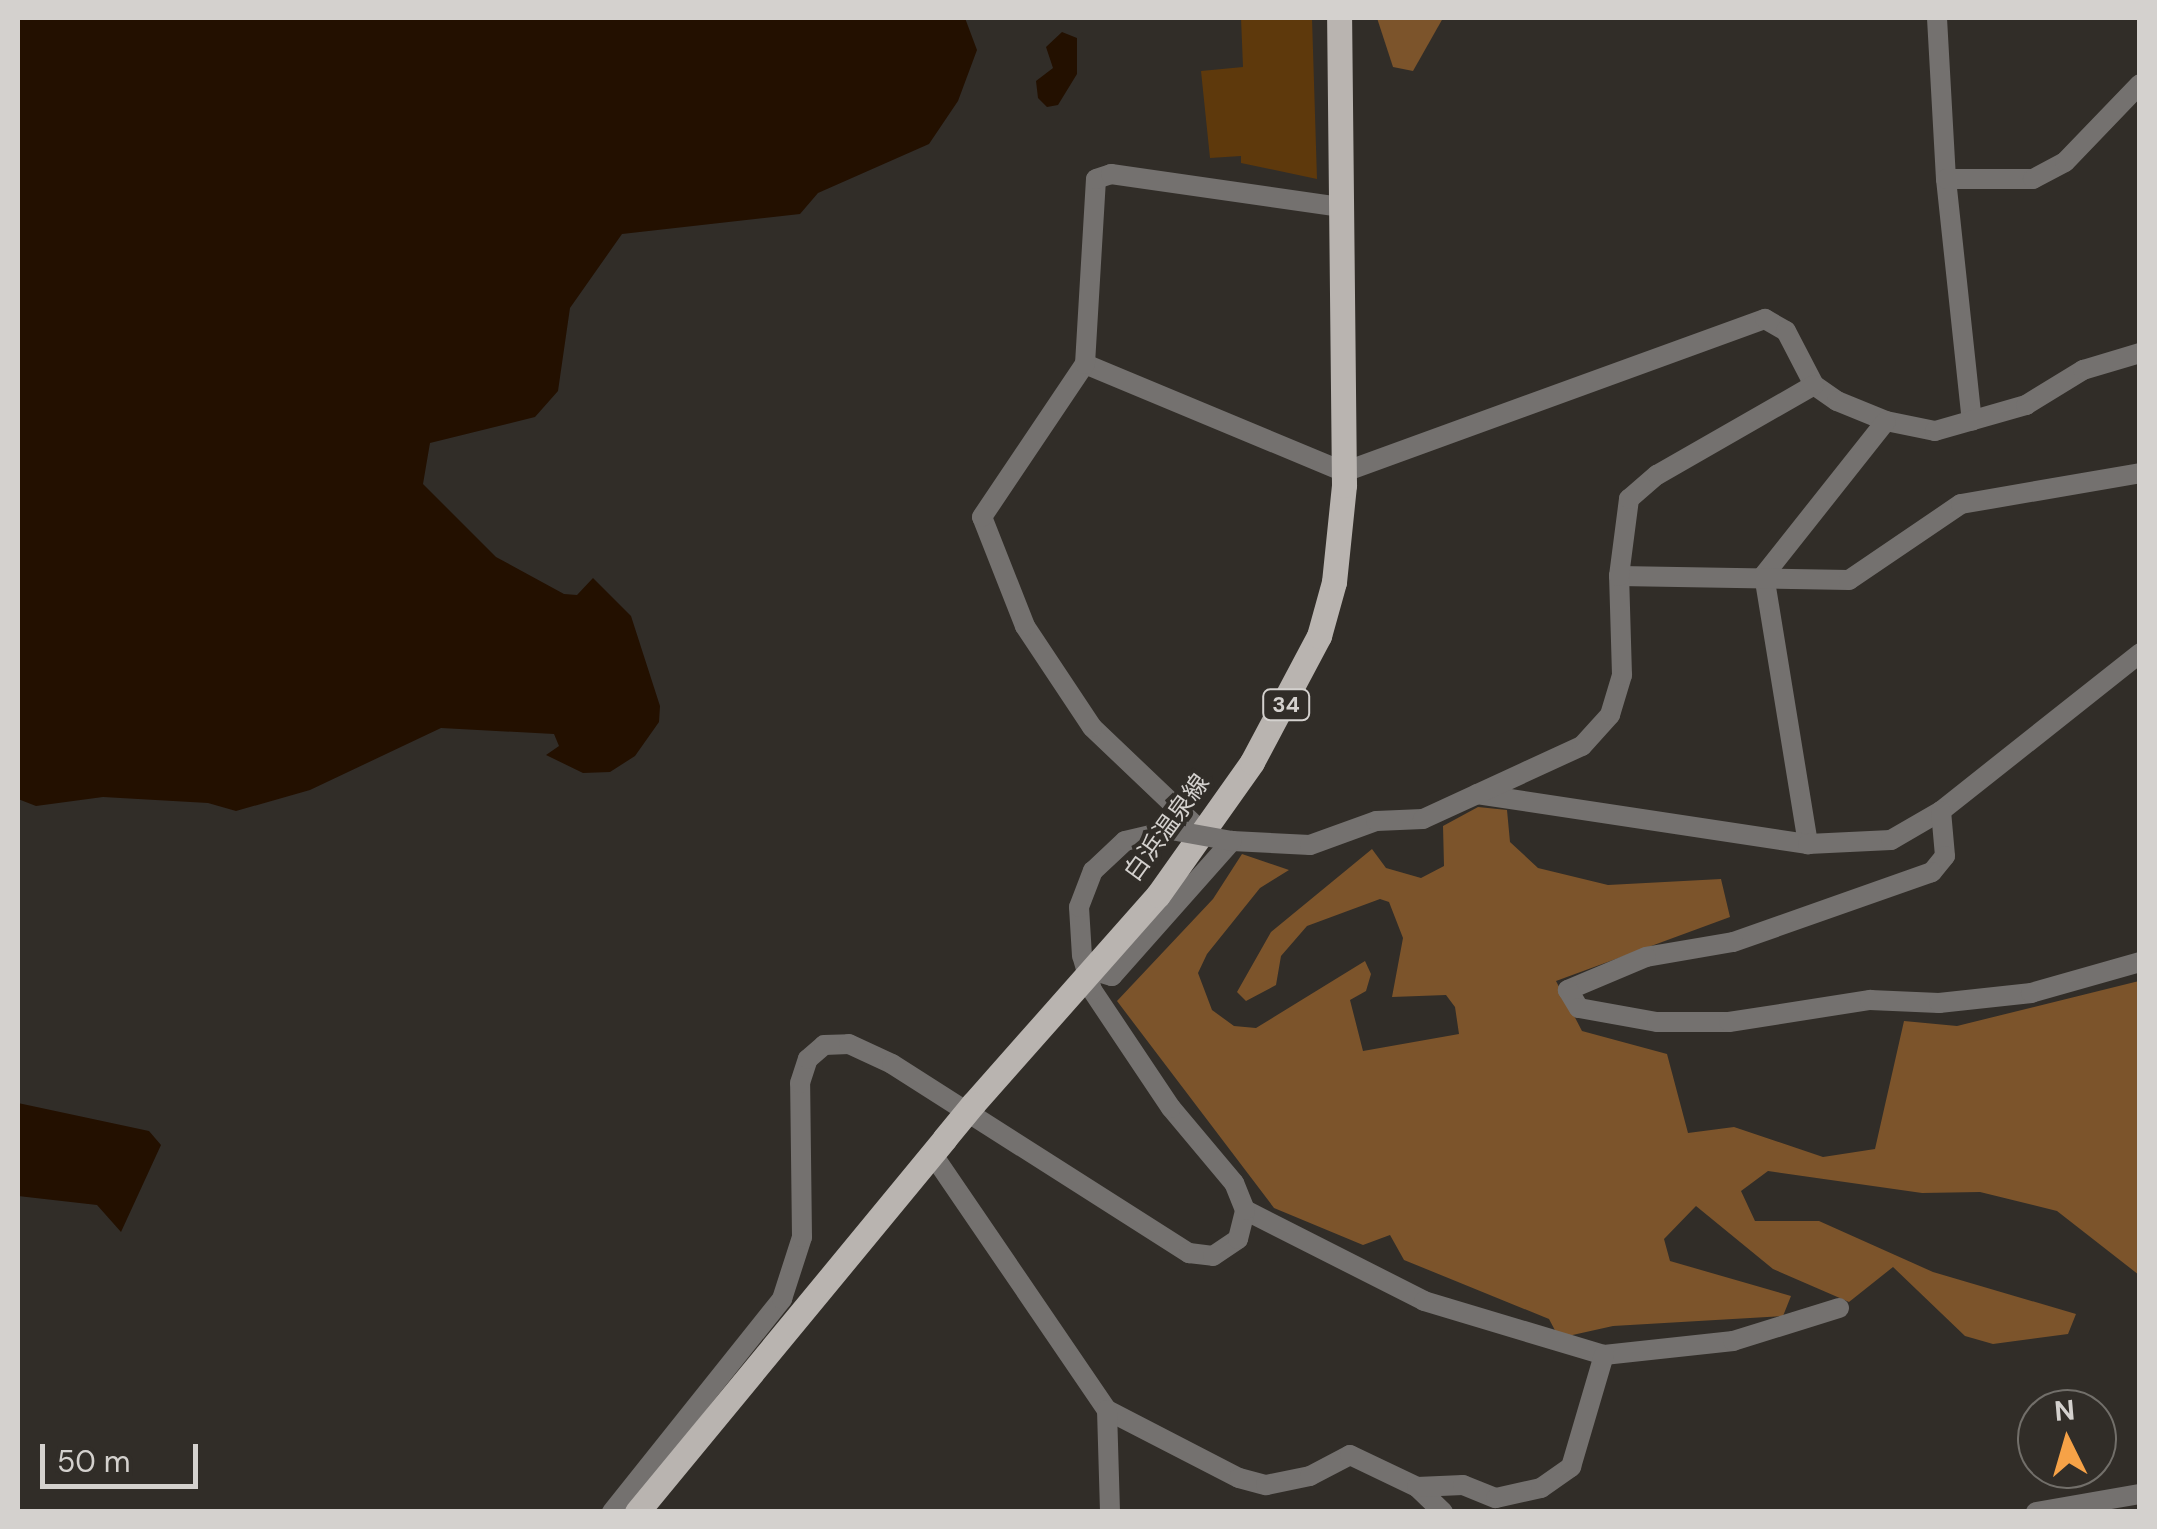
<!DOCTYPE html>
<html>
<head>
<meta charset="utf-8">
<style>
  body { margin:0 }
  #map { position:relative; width:2157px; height:1529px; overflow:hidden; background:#312d28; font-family:"DM Sans","Noto Sans JP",sans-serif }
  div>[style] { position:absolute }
  .forest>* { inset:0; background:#7c542b }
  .water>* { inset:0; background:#231000 }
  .building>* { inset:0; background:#5e390c }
  .minor>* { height:20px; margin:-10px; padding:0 10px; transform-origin:10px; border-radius:10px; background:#74716f }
  .primary>* { height:25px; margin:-12.5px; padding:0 12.5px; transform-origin:12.5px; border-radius:12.5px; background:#b9b4b0 }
  .minor-bridge>* { height:20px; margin:-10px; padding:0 10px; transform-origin:10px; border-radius:10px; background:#74716f }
  .primary-bridge>* { height:25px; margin:-12.5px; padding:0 12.5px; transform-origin:12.5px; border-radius:12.5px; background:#b9b4b0 }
  span { translate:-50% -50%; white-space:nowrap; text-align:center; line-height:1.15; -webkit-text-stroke:8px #312d28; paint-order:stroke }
  .shield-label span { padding:2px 8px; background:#312d28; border:2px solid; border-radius:8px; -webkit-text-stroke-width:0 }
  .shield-label { font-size:22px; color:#d4d1ce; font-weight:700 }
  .street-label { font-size:25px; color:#d4d1ce }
  .frame { position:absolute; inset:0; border:20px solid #d4d1ce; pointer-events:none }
  .north { position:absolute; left:2017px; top:1389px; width:100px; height:100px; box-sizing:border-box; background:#312d28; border:2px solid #726f6a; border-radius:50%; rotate:355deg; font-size:28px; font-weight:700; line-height:40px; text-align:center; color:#d4d1ce }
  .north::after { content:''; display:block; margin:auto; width:35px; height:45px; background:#f6a247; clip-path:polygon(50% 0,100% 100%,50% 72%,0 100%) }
  .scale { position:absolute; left:40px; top:1444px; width:158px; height:45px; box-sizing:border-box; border:5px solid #d4d1ce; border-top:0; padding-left:12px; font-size:30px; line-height:35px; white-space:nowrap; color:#d4d1ce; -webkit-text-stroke:8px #312d28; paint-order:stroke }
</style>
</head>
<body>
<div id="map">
  <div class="forest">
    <div style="clip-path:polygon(1377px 18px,1443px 18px,1413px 71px,1393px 67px)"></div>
    <div style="clip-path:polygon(1478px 807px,1507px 810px,1510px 842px,1538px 868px,1608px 885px,1721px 879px,1730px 917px,1556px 981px,1582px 1031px,1667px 1054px,1688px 1133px,1734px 1127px,1823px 1157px,1875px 1149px,1904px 1021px,1957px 1026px,2139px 981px,2139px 1275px,2057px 1211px,1980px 1192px,1922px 1193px,1768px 1171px,1741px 1191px,1755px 1221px,1819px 1221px,1933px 1272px,2076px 1314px,2068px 1334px,1993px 1344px,1965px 1336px,1893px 1267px,1849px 1302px,1773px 1269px,1696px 1206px,1664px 1239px,1670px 1261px,1791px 1296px,1783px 1316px,1613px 1326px,1559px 1338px,1549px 1319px,1404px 1260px,1390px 1235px,1363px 1245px,1274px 1208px,1117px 1001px,1213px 899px,1242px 854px,1289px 870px,1260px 888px,1207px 954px,1198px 973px,1212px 1010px,1234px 1026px,1256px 1028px,1365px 961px,1371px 974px,1366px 991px,1350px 1000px,1363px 1051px,1459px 1034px,1455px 1007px,1446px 995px,1392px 997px,1403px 938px,1389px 902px,1380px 899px,1307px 926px,1281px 956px,1276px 985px,1246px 1001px,1237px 992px,1271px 932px,1372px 849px,1386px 868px,1421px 878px,1444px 866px,1443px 826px)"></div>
  </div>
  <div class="water">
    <div style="clip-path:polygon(18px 18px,965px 18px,977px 50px,958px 101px,929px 144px,818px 193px,800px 214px,622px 234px,570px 308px,558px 391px,535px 417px,430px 443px,423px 484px,496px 557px,564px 594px,577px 595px,593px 578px,631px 616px,660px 706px,659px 722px,635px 756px,610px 772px,583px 773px,546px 755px,559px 746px,554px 734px,441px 728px,310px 790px,236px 811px,208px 803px,103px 797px,36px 806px,18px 799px)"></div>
    <div style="clip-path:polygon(1062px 32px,1077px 38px,1077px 74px,1058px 105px,1047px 107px,1038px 98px,1036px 81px,1053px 68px,1046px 47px)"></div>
    <div style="clip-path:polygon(18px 1103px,149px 1131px,161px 1145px,121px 1232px,97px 1205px,18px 1196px)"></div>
  </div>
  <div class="building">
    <div style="clip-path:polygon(1241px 18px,1312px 18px,1317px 179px,1241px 163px,1241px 156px,1210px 158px,1201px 71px,1243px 67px)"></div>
  </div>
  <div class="minor">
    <div style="left:1937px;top:18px;width:161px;rotate:86.8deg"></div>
    <div style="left:1946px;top:179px;width:243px;rotate:83.9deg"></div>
    <div style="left:1946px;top:179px;width:87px"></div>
    <div style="left:2033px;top:179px;width:36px;rotate:-28deg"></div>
    <div style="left:2065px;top:162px;width:108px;rotate:-46.1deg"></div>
    <div style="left:1085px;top:364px;width:281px;rotate:22.6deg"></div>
    <div style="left:1344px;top:472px;width:448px;rotate:-20deg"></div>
    <div style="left:1765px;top:319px;width:24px;rotate:30deg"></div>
    <div style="left:1786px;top:331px;width:61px;rotate:62.6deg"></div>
    <div style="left:1814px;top:385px;width:28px;rotate:35deg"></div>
    <div style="left:1837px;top:401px;width:53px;rotate:22.2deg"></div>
    <div style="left:1886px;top:421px;width:50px;rotate:11.5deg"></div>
    <div style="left:1935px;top:431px;width:95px;rotate:-15.9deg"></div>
    <div style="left:2026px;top:405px;width:67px;rotate:-31.6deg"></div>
    <div style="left:2083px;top:370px;width:59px;rotate:-16.6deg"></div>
    <div style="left:1764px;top:575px;width:273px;rotate:80.7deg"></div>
    <div style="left:1764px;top:575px;width:196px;rotate:-51.6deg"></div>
    <div style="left:1619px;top:576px;width:230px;rotate:1deg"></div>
    <div style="left:1849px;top:580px;width:135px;rotate:-34.2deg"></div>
    <div style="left:1961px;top:504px;width:182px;rotate:-9.8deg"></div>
    <div style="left:1477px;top:794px;width:335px;rotate:8.6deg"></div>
    <div style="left:1808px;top:844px;width:83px;rotate:-2.8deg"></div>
    <div style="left:1891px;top:840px;width:58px;rotate:-30.1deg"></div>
    <div style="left:1941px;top:811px;width:254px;rotate:-38.4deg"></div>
    <div style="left:1941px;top:811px;width:45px;rotate:84.9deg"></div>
    <div style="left:1945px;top:856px;width:21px;rotate:129deg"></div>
    <div style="left:1932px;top:872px;width:211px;rotate:160.6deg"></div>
    <div style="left:1733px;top:942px;width:88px;rotate:170.2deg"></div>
    <div style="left:1646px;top:957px;width:85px;rotate:157.1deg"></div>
    <div style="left:1568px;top:990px;width:21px;rotate:59deg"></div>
    <div style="left:1579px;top:1008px;width:79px;rotate:10.2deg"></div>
    <div style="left:1657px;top:1022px;width:72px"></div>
    <div style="left:1729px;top:1022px;width:143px;rotate:-8.9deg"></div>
    <div style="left:1870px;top:1000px;width:69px;rotate:2.5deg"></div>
    <div style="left:1939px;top:1003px;width:93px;rotate:-6.2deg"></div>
    <div style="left:2031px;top:993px;width:113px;rotate:-15.9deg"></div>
    <div style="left:1200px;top:830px;width:149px;rotate:-136.4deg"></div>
    <div style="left:1092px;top:727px;width:121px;rotate:-123.6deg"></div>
    <div style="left:1025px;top:626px;width:117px;rotate:-111.5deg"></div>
    <div style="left:982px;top:517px;width:184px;rotate:-56.1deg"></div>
    <div style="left:1085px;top:364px;width:185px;rotate:-86.6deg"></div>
    <div style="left:1096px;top:179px;width:16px;rotate:-18deg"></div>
    <div style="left:1111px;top:174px;width:231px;rotate:8.2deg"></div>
    <div style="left:1091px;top:970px;width:22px;rotate:16deg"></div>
    <div style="left:1112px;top:976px;width:181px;rotate:-48.4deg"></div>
    <div style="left:1232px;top:841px;width:78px;rotate:2.9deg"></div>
    <div style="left:1310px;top:845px;width:70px;rotate:-20deg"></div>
    <div style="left:1376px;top:821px;width:47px;rotate:-2.4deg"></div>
    <div style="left:1423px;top:819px;width:175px;rotate:-24.7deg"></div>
    <div style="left:1582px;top:746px;width:42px;rotate:-47.9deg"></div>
    <div style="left:1610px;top:715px;width:42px;rotate:-73.3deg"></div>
    <div style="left:1622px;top:675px;width:99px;rotate:-91.7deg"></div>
    <div style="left:1619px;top:576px;width:78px;rotate:-82.6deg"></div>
    <div style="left:1629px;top:499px;width:37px;rotate:-41deg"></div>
    <div style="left:1657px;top:475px;width:181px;rotate:-29.8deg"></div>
    <div style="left:933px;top:1155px;width:309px;rotate:55.7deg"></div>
    <div style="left:1107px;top:1410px;width:148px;rotate:27.3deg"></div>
    <div style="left:1239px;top:1478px;width:28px;rotate:15deg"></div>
    <div style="left:1266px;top:1485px;width:45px;rotate:-11.6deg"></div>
    <div style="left:1310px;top:1476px;width:45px;rotate:-27.7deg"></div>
    <div style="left:1350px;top:1455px;width:74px;rotate:25.5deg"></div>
    <div style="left:1417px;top:1487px;width:36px;rotate:44deg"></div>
    <div style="left:1245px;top:1210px;width:201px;rotate:26.9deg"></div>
    <div style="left:1424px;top:1301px;width:188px;rotate:16.7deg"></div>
    <div style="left:1604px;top:1355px;width:130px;rotate:-6.2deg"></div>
    <div style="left:1733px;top:1341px;width:111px;rotate:-17.3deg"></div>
    <div style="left:1107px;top:1410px;width:102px;rotate:88.3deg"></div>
    <div style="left:1417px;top:1487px;width:46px;rotate:-2.5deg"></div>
    <div style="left:1463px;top:1485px;width:35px;rotate:22deg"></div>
    <div style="left:1496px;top:1498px;width:46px;rotate:-12.5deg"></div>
    <div style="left:1541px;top:1488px;width:37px;rotate:-35deg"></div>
    <div style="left:1571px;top:1467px;width:117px;rotate:-73.6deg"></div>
    <div style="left:612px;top:1512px;width:273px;rotate:-51.4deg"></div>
    <div style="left:782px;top:1299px;width:65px;rotate:-72.1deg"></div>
    <div style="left:802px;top:1237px;width:154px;rotate:-90.7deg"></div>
    <div style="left:800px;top:1083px;width:25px;rotate:-72deg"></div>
    <div style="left:808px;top:1059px;width:21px;rotate:-41deg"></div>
    <div style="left:824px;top:1045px;width:25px;rotate:-2deg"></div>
    <div style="left:849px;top:1044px;width:47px;rotate:24.9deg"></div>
    <div style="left:892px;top:1064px;width:352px;rotate:32.5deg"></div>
    <div style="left:1189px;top:1253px;width:24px;rotate:7deg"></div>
    <div style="left:1213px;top:1256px;width:30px;rotate:-34deg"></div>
    <div style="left:1238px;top:1239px;width:30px;rotate:-76deg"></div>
    <div style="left:1245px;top:1210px;width:29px;rotate:-112deg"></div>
    <div style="left:1234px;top:1183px;width:98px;rotate:-130deg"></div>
    <div style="left:1171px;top:1108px;width:142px;rotate:-123.8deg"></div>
    <div style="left:1092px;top:990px;width:35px;rotate:-106deg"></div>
    <div style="left:1082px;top:956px;width:49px;rotate:-93.5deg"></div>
    <div style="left:1079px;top:907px;width:39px;rotate:-69deg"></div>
    <div style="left:1093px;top:871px;width:44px;rotate:-43.2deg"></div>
    <div style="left:1125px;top:841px;width:47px;rotate:-13.4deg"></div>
    <div style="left:2036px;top:1512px;width:106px;rotate:-9.8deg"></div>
  </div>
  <div class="primary">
    <div style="left:973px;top:1104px;width:279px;rotate:-48.5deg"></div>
    <div style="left:1158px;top:895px;width:163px;rotate:-54.7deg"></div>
    <div style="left:1252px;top:762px;width:143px;rotate:-62deg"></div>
    <div style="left:1319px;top:636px;width:56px;rotate:-74.5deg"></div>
    <div style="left:1334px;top:582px;width:98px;rotate:-84.1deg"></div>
    <div style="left:1344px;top:485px;width:467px;rotate:-90.6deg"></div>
    <div style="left:637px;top:1512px;width:484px;rotate:-50.5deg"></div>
  </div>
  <div class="minor-bridge">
    <div style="left:1171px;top:830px;width:62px;rotate:10.2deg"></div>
  </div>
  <div class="primary-bridge">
    <div style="left:945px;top:1138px;width:44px;rotate:-50.5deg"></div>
  </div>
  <div class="shield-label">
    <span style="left:1286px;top:705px">34</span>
  </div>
  <div class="street-label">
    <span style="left:1167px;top:828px;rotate:-54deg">白浜温泉線</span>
  </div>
  <div class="frame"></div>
  <div class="north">N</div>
  <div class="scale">50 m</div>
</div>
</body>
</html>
